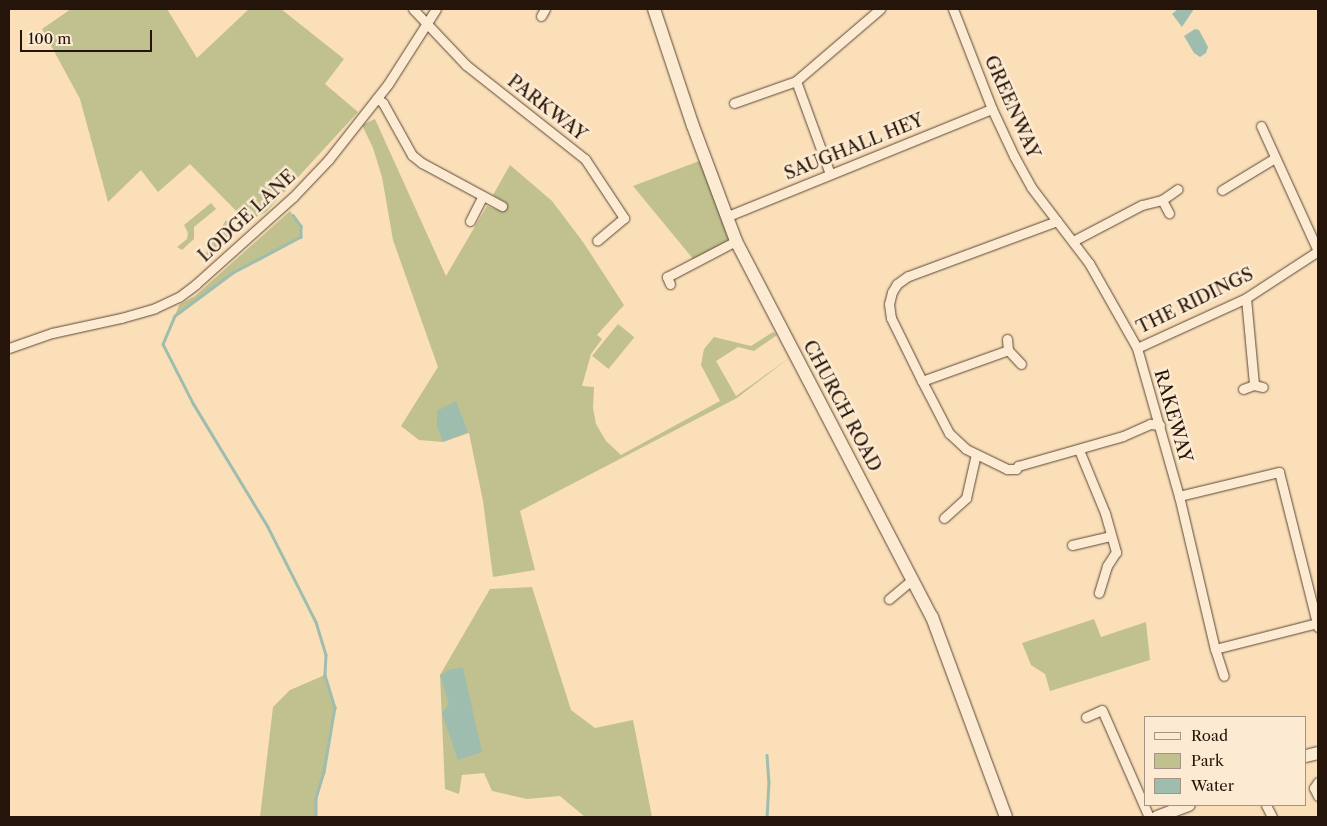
<!DOCTYPE html>
<html>
<head>
<meta charset="utf-8">
<style>
  body { margin:0 }
  #map { position:relative; width:1327px; height:826px; overflow:hidden; background:#fadfb9; font-family:"Libre Caslon Text",serif }
  div>[style] { position:absolute }
  .green>* { inset:0; background:#c0c18e; transform-origin:0 0 }
  .water>* { inset:0; background:#9ebdae }
  .stream>* { height:2.5px; margin:-1.25px; padding:0 1.25px; transform-origin:1.25px; border-radius:1.25px; background:#9ebdae }
  .roads { filter:drop-shadow(0 0 1px #5a4735) drop-shadow(0 0 1px #5a4735) }
  .street>* { height:9px; margin:-4.5px; padding:0 4.5px; transform-origin:4.5px; border-radius:4.5px; background:#fcead2 }
  .secondary>* { height:12px; margin:-6px; padding:0 6px; transform-origin:6px; border-radius:6px; background:#fcead2 }
  span { translate:-50% -50%; white-space:nowrap; text-align:center; line-height:1.15; -webkit-text-stroke:5px #fcead2; paint-order:stroke }
  .street-label { font-size:18px; color:#251409 }
  .frame { position:absolute; inset:0; border:10px solid #251409; pointer-events:none }
  .legend { position:absolute; left:1144px; top:716px; width:162px; height:90px; box-sizing:border-box; background:#fcead2; border:1px solid #a69482; margin:0; padding:6px 9px; list-style:none; font-size:15px; color:#251409 }
  .legend li { display:flex; align-items:center; gap:10px; height:25px }
  .legend b { width:25px; border:1px solid #a69482 }
  .scale { position:absolute; left:20px; top:30px; width:132px; height:22px; box-sizing:border-box; border:2px solid #251409; border-top:0; padding-left:6px; font-size:15px; line-height:18px; white-space:nowrap; color:#251409; -webkit-text-stroke:4px #fcead2; paint-order:stroke }
</style>
</head>
<body>
<div id="map">
  <div class="green">
    <div style="clip-path:polygon(71px 9px,167px 9px,197px 58px,249px 9px,281px 9px,344px 59px,325px 84px,358px 112px,266px 212px,247px 222px,190px 164px,158px 192px,141px 170px,108px 202px,80px 99px,42px 29px)"></div>
    <div style="clip-path:polygon(375px 119px,446px 276px,487px 206px,500px 211px,505px 202px,493px 195px,510px 165px,552px 201px,583px 242px,624px 305px,597px 335px,602px 339px,591px 354px,582px 386px,594px 387px,593px 408px,596px 424px,606px 441px,621px 455px,720px 401px,701px 365px,704px 349px,714px 337px,751px 346px,773px 332px,777px 335px,754px 351px,738px 347px,716px 361px,736px 396px,789px 358px,737px 398px,520px 511px,535px 570px,493px 577px,483px 501px,469px 433px,443px 442px,419px 440px,401px 426px,438px 367px,393px 240px,382px 177px,373px 148px,362px 125px)"></div>
    <div style="clip-path:polygon(702px 160px,731px 239px,694px 260px,633px 186px)"></div>
    <div style="clip-path:polygon(211px 203px,216px 209px,194px 227px,194px 239px,182px 250px,177px 247px,187px 239px,188px 233px,184px 225px)"></div>
    <div style="clip-path:polygon(290px 211px,301px 226px,301px 237px,233px 273px,175px 316px,179px 305px,195px 296px)"></div>
    <div style="clip-path:polygon(226px 220px,236px 231px,201px 261px)"></div>
    <div style="left:618px;top:324px;width:21px;height:41px;rotate:39deg"></div>
    <div style="clip-path:polygon(532px 587px,571px 710px,595px 728px,633px 720px,652px 817px,585px 817px,560px 796px,527px 799px,492px 791px,484px 773px,462px 775px,459px 794px,445px 789px,440px 675px,490px 589px)"></div>
    <div style="clip-path:polygon(1094px 619px,1101px 637px,1146px 622px,1150px 660px,1050px 691px,1045px 674px,1031px 665px,1022px 643px)"></div>
    <div style="clip-path:polygon(325px 675px,335px 707px,324px 772px,316px 799px,316px 817px,260px 817px,273px 707px,290px 690px)"></div>
  </div>
  <div class="water">
    <div style="clip-path:polygon(1178px 9px,1194px 9px,1182px 27px,1172px 14px)"></div>
    <div style="clip-path:polygon(1195px 29px,1199px 30px,1208px 47px,1206px 53px,1200px 57px,1194px 53px,1184px 36px)"></div>
    <div style="clip-path:polygon(456px 401px,468px 432px,443px 442px,437px 426px,437px 411px)"></div>
    <div style="clip-path:polygon(463px 668px,482px 752px,458px 760px,442px 713px,449px 704px,440px 675px,451px 669px)"></div>
  </div>
  <div class="stream">
    <div style="left:293px;top:215px;width:14px;rotate:54deg"></div>
    <div style="left:301px;top:226px;width:11px;rotate:90deg"></div>
    <div style="left:301px;top:237px;width:77px;rotate:152.1deg"></div>
    <div style="left:233px;top:273px;width:72px;rotate:143.4deg"></div>
    <div style="left:175px;top:316px;width:30px;rotate:113deg"></div>
    <div style="left:163px;top:344px;width:66px;rotate:63deg"></div>
    <div style="left:193px;top:403px;width:145px;rotate:58.8deg"></div>
    <div style="left:268px;top:527px;width:106px;rotate:63.2deg"></div>
    <div style="left:316px;top:622px;width:34px;rotate:73deg"></div>
    <div style="left:326px;top:655px;width:20px;rotate:93deg"></div>
    <div style="left:325px;top:675px;width:34px;rotate:73deg"></div>
    <div style="left:335px;top:707px;width:66px;rotate:99.6deg"></div>
    <div style="left:324px;top:772px;width:28px;rotate:107deg"></div>
    <div style="left:316px;top:799px;width:18px;rotate:90deg"></div>
    <div style="left:767px;top:755px;width:26px;rotate:86deg"></div>
    <div style="left:769px;top:781px;width:36px;rotate:93deg"></div>
  </div>
  <div class="roads">
    <div class="street">
      <div style="left:413px;top:9px;width:77px;rotate:46.6deg"></div>
      <div style="left:466px;top:65px;width:152px;rotate:38.3deg"></div>
      <div style="left:585px;top:159px;width:71px;rotate:56.5deg"></div>
      <div style="left:624px;top:218px;width:35px;rotate:140deg"></div>
      <div style="left:953px;top:9px;width:107px;rotate:68.7deg"></div>
      <div style="left:992px;top:109px;width:52px;rotate:64.9deg"></div>
      <div style="left:1014px;top:156px;width:35px;rotate:61deg"></div>
      <div style="left:1031px;top:187px;width:96px;rotate:52.7deg"></div>
      <div style="left:1089px;top:263px;width:98px;rotate:60.5deg"></div>
      <div style="left:1137px;top:348px;width:154px;rotate:74.2deg"></div>
      <div style="left:1179px;top:496px;width:157px;rotate:76.8deg"></div>
      <div style="left:1215px;top:649px;width:28px;rotate:72deg"></div>
      <div style="left:541px;top:16px;width:8px;rotate:-60deg"></div>
      <div style="left:796px;top:81px;width:99px;rotate:69.9deg"></div>
      <div style="left:377px;top:98px;width:8px;rotate:40deg"></div>
      <div style="left:383px;top:103px;width:60px;rotate:60.9deg"></div>
      <div style="left:412px;top:155px;width:13px;rotate:39deg"></div>
      <div style="left:422px;top:163px;width:91px;rotate:28.3deg"></div>
      <div style="left:734px;top:103px;width:66px;rotate:-19.5deg"></div>
      <div style="left:796px;top:81px;width:111px;rotate:-40.6deg"></div>
      <div style="left:1261px;top:126px;width:137px;rotate:65.5deg"></div>
      <div style="left:1222px;top:190px;width:62px;rotate:-31.1deg"></div>
      <div style="left:1162px;top:200px;width:15px;rotate:62deg"></div>
      <div style="left:728px;top:216px;width:285px;rotate:-22.1deg"></div>
      <div style="left:470px;top:221px;width:28px;rotate:-63deg"></div>
      <div style="left:1057px;top:221px;width:159px;rotate:159.7deg"></div>
      <div style="left:908px;top:276px;width:14px;rotate:144deg"></div>
      <div style="left:897px;top:284px;width:9px;rotate:122deg"></div>
      <div style="left:892px;top:292px;width:12px;rotate:104deg"></div>
      <div style="left:889px;top:304px;width:14px;rotate:82deg"></div>
      <div style="left:891px;top:318px;width:70px;rotate:63.8deg"></div>
      <div style="left:922px;top:381px;width:59px;rotate:62.6deg"></div>
      <div style="left:949px;top:433px;width:23px;rotate:43deg"></div>
      <div style="left:966px;top:449px;width:46px;rotate:26deg"></div>
      <div style="left:1007px;top:469px;width:9px"></div>
      <div style="left:1016px;top:469px;width:4px;rotate:-56deg"></div>
      <div style="left:1018px;top:466px;width:109px;rotate:-15.9deg"></div>
      <div style="left:1123px;top:436px;width:30px;rotate:-24deg"></div>
      <div style="left:1150px;top:424px;width:10px;rotate:6deg"></div>
      <div style="left:1073px;top:241px;width:78px;rotate:-27.6deg"></div>
      <div style="left:1142px;top:205px;width:21px;rotate:-14deg"></div>
      <div style="left:1162px;top:200px;width:19px;rotate:-35deg"></div>
      <div style="left:670px;top:284px;width:8px;rotate:-113deg"></div>
      <div style="left:667px;top:277px;width:78px;rotate:-27.6deg"></div>
      <div style="left:1246px;top:298px;width:87px;rotate:84.7deg"></div>
      <div style="left:1254px;top:385px;width:9px;rotate:13deg"></div>
      <div style="left:1007px;top:339px;width:11px;rotate:85deg"></div>
      <div style="left:9px;top:348px;width:46px;rotate:-19.2deg"></div>
      <div style="left:52px;top:333px;width:71px;rotate:-12.3deg"></div>
      <div style="left:121px;top:318px;width:35px;rotate:-16deg"></div>
      <div style="left:155px;top:308px;width:26px;rotate:-25deg"></div>
      <div style="left:179px;top:297px;width:21px;rotate:-37deg"></div>
      <div style="left:196px;top:284px;width:130px;rotate:-41.9deg"></div>
      <div style="left:293px;top:197px;width:52px;rotate:-46.5deg"></div>
      <div style="left:329px;top:159px;width:95px;rotate:-51.8deg"></div>
      <div style="left:388px;top:84px;width:89px;rotate:-57.4deg"></div>
      <div style="left:1137px;top:348px;width:120px;rotate:-24.6deg"></div>
      <div style="left:1246px;top:298px;width:86px;rotate:-33.1deg"></div>
      <div style="left:922px;top:381px;width:91px;rotate:-19.8deg"></div>
      <div style="left:1008px;top:350px;width:19px;rotate:47deg"></div>
      <div style="left:1243px;top:389px;width:12px;rotate:-20deg"></div>
      <div style="left:1079px;top:450px;width:68px;rotate:67.6deg"></div>
      <div style="left:1105px;top:513px;width:41px;rotate:74.2deg"></div>
      <div style="left:1116px;top:552px;width:17px;rotate:123deg"></div>
      <div style="left:1107px;top:566px;width:28px;rotate:107deg"></div>
      <div style="left:1179px;top:496px;width:103px;rotate:-13.5deg"></div>
      <div style="left:1279px;top:472px;width:160px;rotate:75.9deg"></div>
      <div style="left:944px;top:518px;width:30px;rotate:-42deg"></div>
      <div style="left:966px;top:498px;width:45px;rotate:-77.2deg"></div>
      <div style="left:1072px;top:545px;width:39px;rotate:-13deg"></div>
      <div style="left:889px;top:599px;width:30px;rotate:-40deg"></div>
      <div style="left:1215px;top:649px;width:105px;rotate:-14.3deg"></div>
      <div style="left:1086px;top:717px;width:17px;rotate:-24deg"></div>
      <div style="left:1102px;top:710px;width:117px;rotate:66.3deg"></div>
      <div style="left:1318px;top:782px;width:7px;rotate:124deg"></div>
      <div style="left:1314px;top:788px;width:9px;rotate:63deg"></div>
      <div style="left:1266px;top:805px;width:13px;rotate:63deg"></div>
    </div>
    <div class="secondary">
      <div style="left:654px;top:9px;width:123px;rotate:71.6deg"></div>
      <div style="left:693px;top:126px;width:123px;rotate:69.5deg"></div>
      <div style="left:736px;top:241px;width:424px;rotate:62.5deg"></div>
      <div style="left:932px;top:617px;width:213px;rotate:69.7deg"></div>
      <div style="left:1306px;top:756px;width:12px;rotate:-14deg"></div>
      <div style="left:1157px;top:817px;width:34px;rotate:-21deg"></div>
    </div>
  </div>
  <div class="street-label">
    <span style="left:1012px;top:107px;rotate:66deg">GREENWAY</span>
    <span style="left:547px;top:108px;rotate:38deg">PARKWAY</span>
    <span style="left:854px;top:147px;rotate:-22deg">SAUGHALL HEY</span>
    <span style="left:247px;top:216px;rotate:-43deg">LODGE LANE</span>
    <span style="left:1195px;top:301px;rotate:-26deg">THE RIDINGS</span>
    <span style="left:842px;top:406px;rotate:62deg">CHURCH ROAD</span>
    <span style="left:1173px;top:416px;rotate:74deg">RAKEWAY</span>
  </div>
  <div class="frame"></div>
  <ul class="legend">
  <li><b style="height:6px;background:#fcead2"></b>Road</li>
  <li><b style="height:14px;background:#c0c18e"></b>Park</li>
  <li><b style="height:14px;background:#9ebdae"></b>Water</li>
  </ul>
  <div class="scale">100 m</div>
</div>
</body>
</html>
